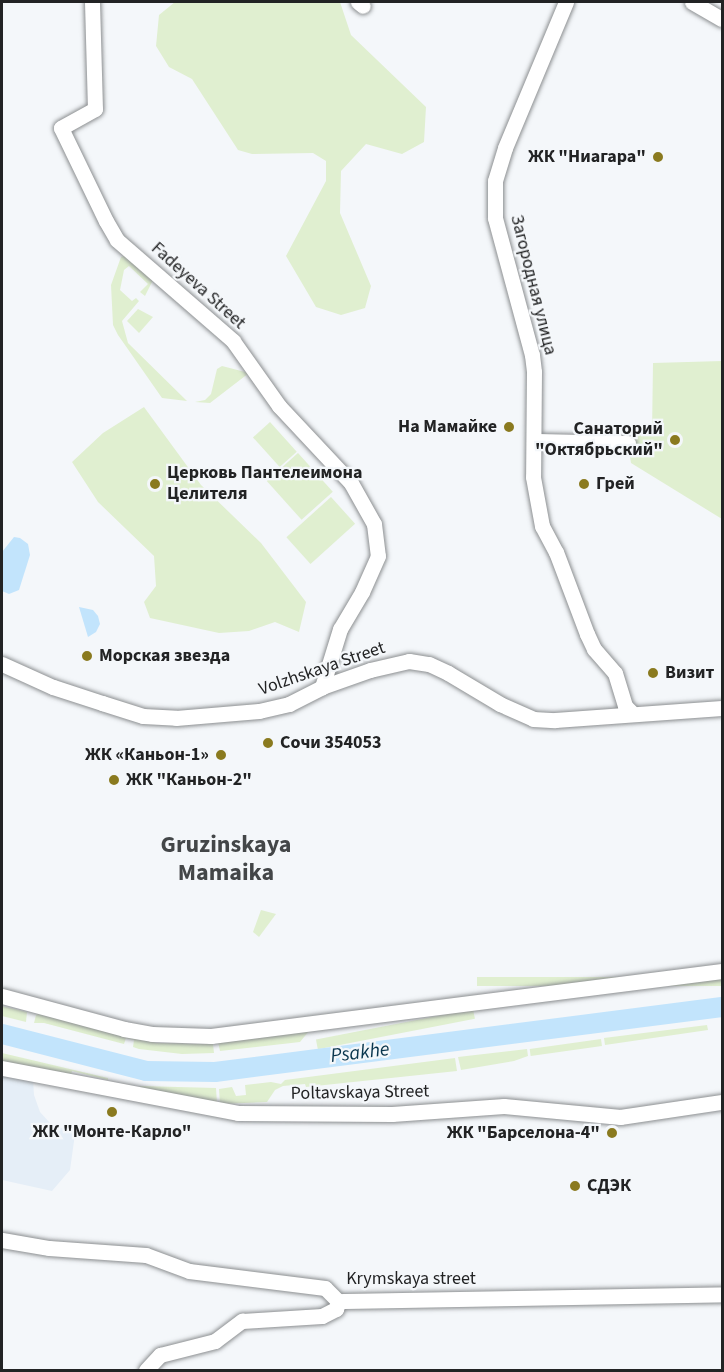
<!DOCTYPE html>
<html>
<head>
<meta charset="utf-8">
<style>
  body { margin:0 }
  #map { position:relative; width:724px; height:1372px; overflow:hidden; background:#f4f7fa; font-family:"Source Sans 3",sans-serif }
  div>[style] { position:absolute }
  .built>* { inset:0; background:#e5eef7 }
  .green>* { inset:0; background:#e0efd0; transform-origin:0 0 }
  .water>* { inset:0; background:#c2e4fc }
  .river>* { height:20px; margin:-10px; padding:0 10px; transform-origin:10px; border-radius:10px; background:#c2e4fc }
  .roads { filter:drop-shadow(0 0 2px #8c8f91) drop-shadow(0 0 2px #8c8f91) }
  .minor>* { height:15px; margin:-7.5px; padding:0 7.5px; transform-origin:7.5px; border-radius:7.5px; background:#fff }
  .dots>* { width:16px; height:16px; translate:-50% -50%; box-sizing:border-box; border:3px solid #f4f7fa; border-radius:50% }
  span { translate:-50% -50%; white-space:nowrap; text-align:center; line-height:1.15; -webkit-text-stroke:4.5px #f4f7fa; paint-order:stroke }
  .poi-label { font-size:18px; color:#222324; font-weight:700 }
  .right { translate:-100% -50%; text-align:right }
  .left { translate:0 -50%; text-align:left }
  .street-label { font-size:18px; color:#222324 }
  .water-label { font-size:20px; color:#09354d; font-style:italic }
  .district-label { font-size:24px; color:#434648; font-weight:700 }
  .frame { position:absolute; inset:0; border:3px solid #222324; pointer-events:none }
</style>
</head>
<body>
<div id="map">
  <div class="built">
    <div style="clip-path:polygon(2px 1072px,33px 1080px,34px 1095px,40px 1112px,50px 1123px,75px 1134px,70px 1170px,52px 1191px,2px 1180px)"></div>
  </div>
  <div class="green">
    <div style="clip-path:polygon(175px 2px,340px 2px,351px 35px,426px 107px,424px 142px,402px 154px,366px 144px,341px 171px,340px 213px,371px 286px,365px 308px,341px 315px,316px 307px,286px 256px,326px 181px,326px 161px,313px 153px,252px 154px,238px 150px,192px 79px,169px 67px,156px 46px,159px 15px)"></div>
    <div style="clip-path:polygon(128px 255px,153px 280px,145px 296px,140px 292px,148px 284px,129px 266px,124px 270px,120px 290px,132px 301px,136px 298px,139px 301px,122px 321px,128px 343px,187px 401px,162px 398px,118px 335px,113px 325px,111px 285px,121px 257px)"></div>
    <div style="clip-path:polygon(138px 309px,153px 317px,139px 333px,127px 321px)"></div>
    <div style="clip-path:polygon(722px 361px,722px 519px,631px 463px,627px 438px,652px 432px,653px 363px)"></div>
    <div style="clip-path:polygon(222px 366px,249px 373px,210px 403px,195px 402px,205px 400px,211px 394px,217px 369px)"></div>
    <div style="clip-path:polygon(144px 407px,201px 485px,261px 543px,306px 602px,299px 632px,275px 622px,249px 631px,219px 633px,150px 618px,144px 602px,156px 586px,154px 556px,98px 502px,72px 462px,103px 433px)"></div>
    <div style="left:270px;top:422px;width:40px;height:23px;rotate:48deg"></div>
    <div style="left:298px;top:453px;width:52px;height:42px;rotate:48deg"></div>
    <div style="left:331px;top:497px;width:36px;height:60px;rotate:48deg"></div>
    <div style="clip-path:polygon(261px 910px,276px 914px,259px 937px,253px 932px)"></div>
    <div style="left:722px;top:977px;width:9px;height:245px;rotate:90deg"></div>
    <div style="clip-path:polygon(2px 1006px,27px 1012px,26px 1022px,2px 1016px)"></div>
    <div style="left:473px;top:1009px;width:10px;height:160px;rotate:79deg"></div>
    <div style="clip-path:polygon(39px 1014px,157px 1043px,213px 1044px,214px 1053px,182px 1054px,139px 1049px,133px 1047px,134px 1040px,126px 1038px,124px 1044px,44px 1023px,34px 1023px,36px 1015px)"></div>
    <div style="clip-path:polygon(707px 1025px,708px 1030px,605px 1045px,604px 1038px)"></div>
    <div style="clip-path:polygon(309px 1031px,300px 1042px,220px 1051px,218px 1042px)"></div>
    <div style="left:601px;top:1039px;width:7px;height:72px;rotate:82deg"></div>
    <div style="clip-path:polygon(527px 1049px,528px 1056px,514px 1061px,461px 1070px,458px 1057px)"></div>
    <div style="clip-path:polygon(2px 1053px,108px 1078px,108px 1080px,72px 1071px,71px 1074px,18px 1064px,2px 1066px)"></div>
    <div style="clip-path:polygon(455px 1058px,457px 1071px,306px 1087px,305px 1084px,283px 1086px,275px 1090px,267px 1102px,220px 1104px,219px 1089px,232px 1087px,236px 1096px,246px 1095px,245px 1085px,271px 1082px,281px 1084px,285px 1080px)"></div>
    <div style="clip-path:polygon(140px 1086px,216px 1088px,217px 1104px,139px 1093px)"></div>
  </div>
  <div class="water">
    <div style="clip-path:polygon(14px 537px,20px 538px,28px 544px,30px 555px,19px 590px,9px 594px,2px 591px,2px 552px)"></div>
    <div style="clip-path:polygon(79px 607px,93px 610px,98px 616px,100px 624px,96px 632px,88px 637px)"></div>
  </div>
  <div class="river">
    <div style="left:2px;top:1034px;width:149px;rotate:14.4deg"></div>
    <div style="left:146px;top:1071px;width:69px;rotate:0.8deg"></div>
    <div style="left:215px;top:1072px;width:511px;rotate:-7.31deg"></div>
  </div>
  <div class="roads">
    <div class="minor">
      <div style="left:92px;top:2px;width:107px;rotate:88.4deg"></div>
      <div style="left:95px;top:109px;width:39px;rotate:151deg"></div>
      <div style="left:61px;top:128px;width:103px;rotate:64.2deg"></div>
      <div style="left:106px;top:221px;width:22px;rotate:60deg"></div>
      <div style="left:117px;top:240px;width:154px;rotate:41deg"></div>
      <div style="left:233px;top:341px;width:80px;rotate:54.7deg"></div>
      <div style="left:279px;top:406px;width:105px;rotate:46.9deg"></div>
      <div style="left:351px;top:483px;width:47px;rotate:60.7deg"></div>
      <div style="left:374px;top:524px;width:32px;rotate:83deg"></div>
      <div style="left:378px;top:556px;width:39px;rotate:114deg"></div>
      <div style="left:362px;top:592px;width:43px;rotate:120.7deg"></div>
      <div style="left:340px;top:629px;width:61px;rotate:107.2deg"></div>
      <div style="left:358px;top:2px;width:6px;rotate:39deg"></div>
      <div style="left:566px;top:2px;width:158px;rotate:112.7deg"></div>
      <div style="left:505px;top:148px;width:34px;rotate:107deg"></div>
      <div style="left:495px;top:181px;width:37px;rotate:90deg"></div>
      <div style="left:495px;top:218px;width:142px;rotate:74.9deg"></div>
      <div style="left:532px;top:355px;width:17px;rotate:83deg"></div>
      <div style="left:534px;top:372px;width:105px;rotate:90.5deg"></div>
      <div style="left:533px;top:477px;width:50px;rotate:79.6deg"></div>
      <div style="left:542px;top:526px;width:30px;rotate:62deg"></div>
      <div style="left:556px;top:552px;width:88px;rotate:69.3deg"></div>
      <div style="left:587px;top:634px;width:17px;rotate:65deg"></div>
      <div style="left:594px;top:649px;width:32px;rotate:49deg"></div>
      <div style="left:615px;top:673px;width:34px;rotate:73deg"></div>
      <div style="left:625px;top:706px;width:8px;rotate:45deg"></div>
      <div style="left:692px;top:2px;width:34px;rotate:30deg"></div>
      <div style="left:534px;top:441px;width:94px;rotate:1.2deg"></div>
      <div style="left:2px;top:664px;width:56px;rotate:24.3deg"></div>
      <div style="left:53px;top:687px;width:52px;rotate:18.1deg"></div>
      <div style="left:102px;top:703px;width:43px;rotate:17.6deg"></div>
      <div style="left:143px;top:716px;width:33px;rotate:3deg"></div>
      <div style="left:176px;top:718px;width:83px;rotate:-4.8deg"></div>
      <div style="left:259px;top:711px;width:31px;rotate:-13deg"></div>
      <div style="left:289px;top:704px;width:37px;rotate:-27deg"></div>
      <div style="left:322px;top:687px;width:51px;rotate:-19.5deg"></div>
      <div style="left:370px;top:670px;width:40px;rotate:-13deg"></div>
      <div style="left:409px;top:661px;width:20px;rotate:9deg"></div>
      <div style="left:429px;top:664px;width:21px;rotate:25deg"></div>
      <div style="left:448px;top:673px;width:61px;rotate:30.8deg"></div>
      <div style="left:500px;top:704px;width:36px;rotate:24deg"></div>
      <div style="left:533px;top:719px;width:22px;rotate:3deg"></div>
      <div style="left:555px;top:720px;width:167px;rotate:-4.1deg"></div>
      <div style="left:2px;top:996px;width:126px;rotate:15.1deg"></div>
      <div style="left:124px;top:1029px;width:28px;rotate:10deg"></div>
      <div style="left:152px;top:1034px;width:59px;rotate:1.9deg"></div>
      <div style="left:211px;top:1036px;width:515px;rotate:-7.25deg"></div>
      <div style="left:2px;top:1068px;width:240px;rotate:10.8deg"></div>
      <div style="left:238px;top:1113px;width:154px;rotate:0.4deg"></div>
      <div style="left:392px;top:1114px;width:112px;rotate:-4.1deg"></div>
      <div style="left:504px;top:1106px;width:117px;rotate:5.4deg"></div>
      <div style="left:620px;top:1117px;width:103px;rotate:-8.4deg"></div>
      <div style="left:2px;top:1240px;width:48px;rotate:9.7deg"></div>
      <div style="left:49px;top:1248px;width:97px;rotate:4.1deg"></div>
      <div style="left:146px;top:1255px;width:46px;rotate:20.4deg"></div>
      <div style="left:189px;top:1271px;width:137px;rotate:7.1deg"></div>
      <div style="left:325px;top:1288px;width:18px;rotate:45deg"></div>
      <div style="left:338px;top:1301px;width:384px;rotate:-1deg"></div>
      <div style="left:146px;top:1370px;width:21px;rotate:-47deg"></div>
      <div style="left:160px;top:1355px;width:57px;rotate:-14.3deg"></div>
      <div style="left:215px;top:1341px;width:34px;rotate:-37deg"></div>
      <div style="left:242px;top:1321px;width:80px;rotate:-3.6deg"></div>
      <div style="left:322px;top:1316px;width:16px;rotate:-27deg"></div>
      <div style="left:336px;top:1309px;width:8px;rotate:-76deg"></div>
    </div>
  </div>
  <div class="dots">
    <div style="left:658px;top:157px;background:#8a7a1f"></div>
    <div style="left:509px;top:427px;background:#8a7a1f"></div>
    <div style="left:675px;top:440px;background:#8a7a1f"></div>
    <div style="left:155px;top:484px;background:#8a7a1f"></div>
    <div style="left:584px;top:484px;background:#8a7a1f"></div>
    <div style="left:87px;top:656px;background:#8a7a1f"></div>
    <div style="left:653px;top:673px;background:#8a7a1f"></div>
    <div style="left:268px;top:743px;background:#8a7a1f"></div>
    <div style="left:221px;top:755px;background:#8a7a1f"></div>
    <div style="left:114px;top:780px;background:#8a7a1f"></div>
    <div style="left:112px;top:1112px;background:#8a7a1f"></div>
    <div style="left:612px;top:1133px;background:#8a7a1f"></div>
    <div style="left:575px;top:1186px;background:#8a7a1f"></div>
  </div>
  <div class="poi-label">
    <span class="right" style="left:646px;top:157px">ЖК "Ниагара"</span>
    <span class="right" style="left:497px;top:427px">На Мамайке</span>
    <span class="right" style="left:663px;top:440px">Санаторий<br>"Октябрьский"</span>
    <span class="left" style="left:167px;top:484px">Церковь Пантелеимона<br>Целителя</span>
    <span class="left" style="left:596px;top:484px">Грей</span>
    <span class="left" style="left:99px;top:656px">Морская звезда</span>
    <span class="left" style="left:665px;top:673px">Визит</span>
    <span class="left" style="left:280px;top:743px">Сочи 354053</span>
    <span class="right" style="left:209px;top:755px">ЖК «Каньон-1»</span>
    <span class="left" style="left:126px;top:780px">ЖК "Каньон-2"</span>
    <span style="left:112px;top:1132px">ЖК "Монте-Карло"</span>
    <span class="right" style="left:600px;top:1133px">ЖК "Барселона-4"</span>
    <span class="left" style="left:587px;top:1186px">СДЭК</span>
  </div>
  <div class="street-label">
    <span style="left:533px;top:285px;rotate:76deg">Загородная улица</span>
    <span style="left:198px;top:286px;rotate:42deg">Fadeyeva Street</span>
    <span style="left:322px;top:669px;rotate:-19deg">Volzhskaya Street</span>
    <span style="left:360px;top:1093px;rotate:-1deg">Poltavskaya Street</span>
    <span style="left:411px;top:1279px">Krymskaya street</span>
  </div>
  <div class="water-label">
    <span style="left:360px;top:1053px;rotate:-7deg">Psakhe</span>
  </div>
  <div class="district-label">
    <span style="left:226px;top:859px">Gruzinskaya<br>Mamaika</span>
  </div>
  <div class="frame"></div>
</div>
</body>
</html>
